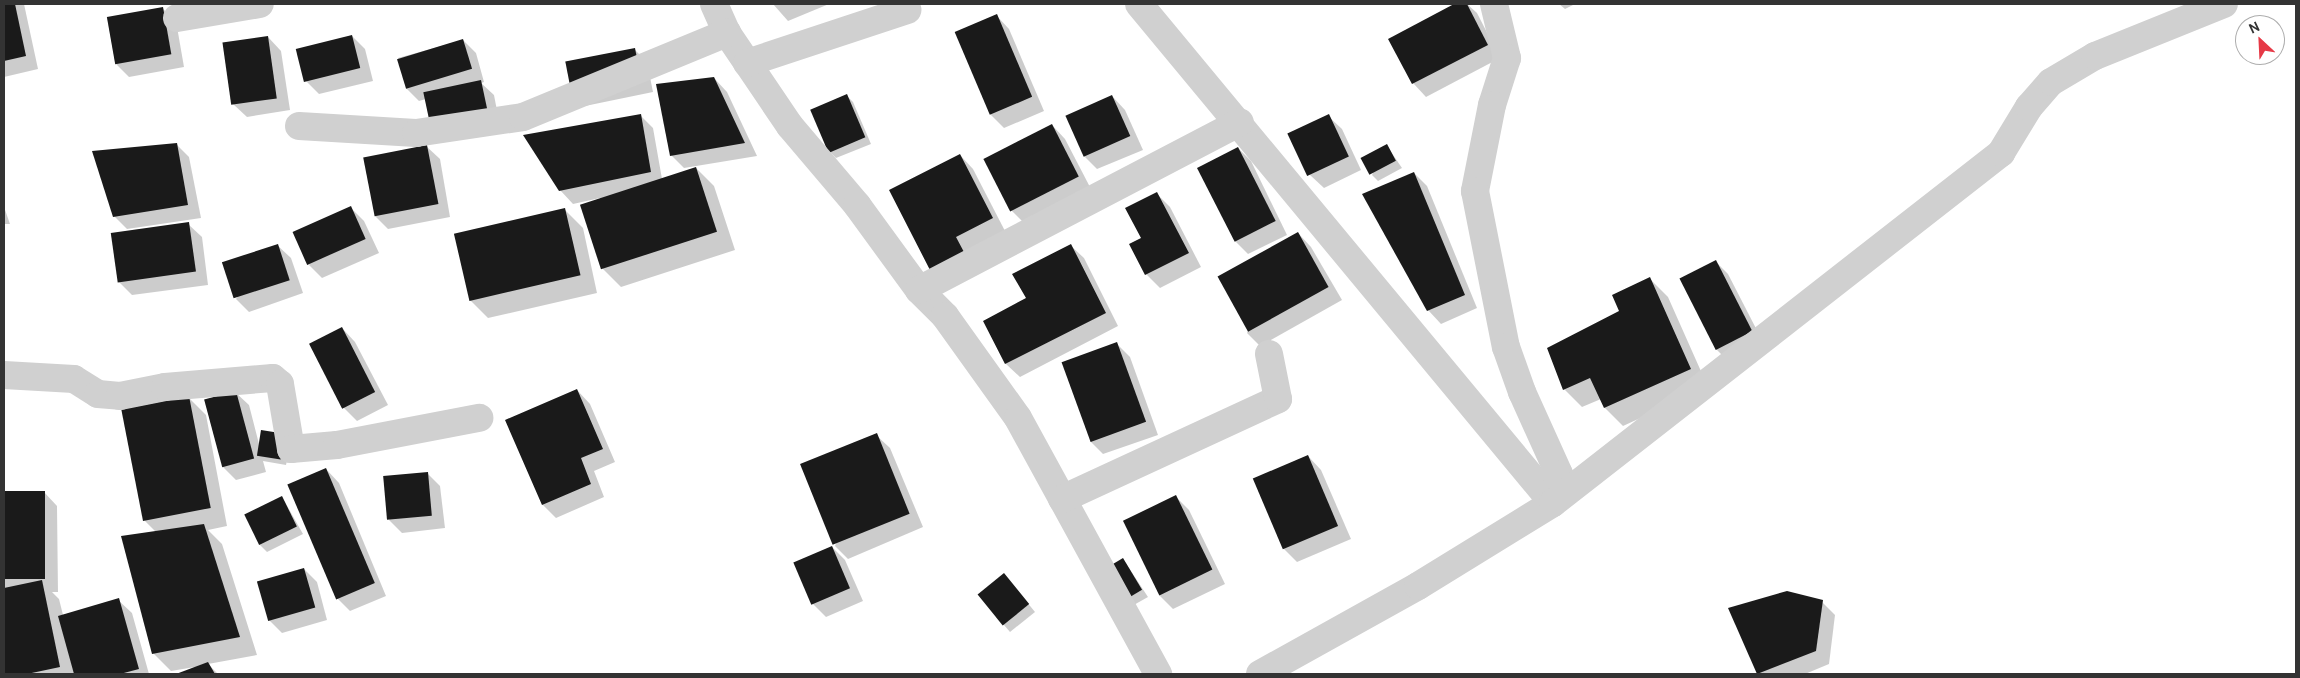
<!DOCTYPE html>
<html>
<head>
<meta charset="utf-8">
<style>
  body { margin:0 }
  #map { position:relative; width:2300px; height:678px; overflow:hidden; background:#fff; font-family:Cabin,sans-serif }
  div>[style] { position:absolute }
  .shadow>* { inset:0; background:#0003 }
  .building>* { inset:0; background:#1a1a1a; transform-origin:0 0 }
  .street>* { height:28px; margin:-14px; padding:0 14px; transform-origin:14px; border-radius:14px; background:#d0d0d0 }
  span { translate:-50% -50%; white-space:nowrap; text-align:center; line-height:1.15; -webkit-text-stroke:5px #fff; paint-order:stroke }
  .frame { position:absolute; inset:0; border:5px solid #333; pointer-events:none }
  .north { position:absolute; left:2235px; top:15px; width:50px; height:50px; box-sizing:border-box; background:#fff; border:1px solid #adadad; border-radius:50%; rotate:335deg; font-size:14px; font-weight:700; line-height:20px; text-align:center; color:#333 }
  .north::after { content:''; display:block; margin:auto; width:18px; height:22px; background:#e63946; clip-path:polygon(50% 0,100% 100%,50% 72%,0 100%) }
</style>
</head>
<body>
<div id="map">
  <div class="shadow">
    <div style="clip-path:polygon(4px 4px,24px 4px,38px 69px,4px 77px)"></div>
    <div style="clip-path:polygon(773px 4px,829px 4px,788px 21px)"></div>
    <div style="clip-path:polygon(1456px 4px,1467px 4px,1477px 13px,1500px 58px,1426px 97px,1413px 83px,1390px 39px)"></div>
    <div style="clip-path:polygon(1559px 4px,1575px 4px,1565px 9px)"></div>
    <div style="clip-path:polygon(162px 8px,176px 21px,184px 67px,129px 77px,116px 64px)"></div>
    <div style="clip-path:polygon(996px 15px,1009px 29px,1044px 111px,1004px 128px,991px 115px)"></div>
    <div style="clip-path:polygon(352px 36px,365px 49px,373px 81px,319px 94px,306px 81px)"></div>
    <div style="clip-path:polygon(268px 37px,281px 51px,290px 110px,247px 117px,233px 104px)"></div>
    <div style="clip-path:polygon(463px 40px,476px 53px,484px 82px,481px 83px,494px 95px,500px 126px,426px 99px,419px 101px,406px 88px,398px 58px)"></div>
    <div style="clip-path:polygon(634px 49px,647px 62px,653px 92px,585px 106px)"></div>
    <div style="clip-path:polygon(714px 78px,727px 92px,757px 156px,684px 168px,671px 155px)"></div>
    <div style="clip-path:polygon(846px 95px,853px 102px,871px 144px,836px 158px,829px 151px)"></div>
    <div style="clip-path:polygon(1112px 96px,1125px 110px,1143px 150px,1097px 169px,1084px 156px)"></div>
    <div style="clip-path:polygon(640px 115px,653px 128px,662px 179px,696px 168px,714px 186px,735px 250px,621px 287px,603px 269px,600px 198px,573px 204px,560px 190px)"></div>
    <div style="clip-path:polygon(1328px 116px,1342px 129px,1361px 170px,1324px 188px,1310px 175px)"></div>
    <div style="clip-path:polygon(1052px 125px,1065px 139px,1091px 189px,1024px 223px,1011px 210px)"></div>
    <div style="clip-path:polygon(176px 144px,189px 157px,201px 218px,127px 229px,114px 216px)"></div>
    <div style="clip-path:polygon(426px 146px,440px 159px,450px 217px,388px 229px,375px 216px)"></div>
    <div style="clip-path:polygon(1387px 146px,1402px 168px,1378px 181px,1372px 175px)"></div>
    <div style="clip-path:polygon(1238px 148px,1251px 161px,1287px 235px,1248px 254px,1235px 241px)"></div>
    <div style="clip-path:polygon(960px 155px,973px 169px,1005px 231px,945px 284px)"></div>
    <div style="clip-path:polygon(1414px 173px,1427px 186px,1477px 308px,1441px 324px,1428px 310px)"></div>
    <div style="clip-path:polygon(1157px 194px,1170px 207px,1201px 267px,1160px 288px,1146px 274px,1142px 238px)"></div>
    <div style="clip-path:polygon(4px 207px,10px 224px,4px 224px)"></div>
    <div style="clip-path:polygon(351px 208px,364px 221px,379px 253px,322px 278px,309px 265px)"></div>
    <div style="clip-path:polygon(565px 210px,583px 228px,597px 293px,488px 318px,470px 300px)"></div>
    <div style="clip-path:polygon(188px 224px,202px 237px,208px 285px,132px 295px,119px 282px)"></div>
    <div style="clip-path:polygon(1298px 233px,1311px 247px,1342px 300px,1260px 346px,1247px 333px)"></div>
    <div style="clip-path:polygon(277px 245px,291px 258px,303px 293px,249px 312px,236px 299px)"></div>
    <div style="clip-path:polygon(1070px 245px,1084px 258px,1118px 326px,1020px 377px,1006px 364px,984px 321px,1027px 299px)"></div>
    <div style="clip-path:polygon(1715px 261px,1728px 274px,1765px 346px,1730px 363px,1717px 350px)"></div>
    <div style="clip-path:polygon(1650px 279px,1668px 297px,1708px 387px,1623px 426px,1605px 408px,1601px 399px,1582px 407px,1564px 389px)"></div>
    <div style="clip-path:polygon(342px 328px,355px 342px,388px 405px,357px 421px,344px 408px)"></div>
    <div style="clip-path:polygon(1117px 344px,1130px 357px,1158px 435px,1103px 454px,1090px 441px)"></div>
    <div style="clip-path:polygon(577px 390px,590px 404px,615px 462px,594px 471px,604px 497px,556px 518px,543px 505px)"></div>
    <div style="clip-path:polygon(235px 392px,249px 405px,259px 444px,291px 442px,286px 465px,263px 461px,266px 472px,236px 480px,223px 467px)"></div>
    <div style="clip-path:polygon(188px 397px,206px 415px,227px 526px,208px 530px,222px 544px,257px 655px,208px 664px,218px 674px,179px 674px,195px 667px,171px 671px,153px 653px,156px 532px,145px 521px)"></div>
    <div style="clip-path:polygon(876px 435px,890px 448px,923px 527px,848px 559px,835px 546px)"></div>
    <div style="clip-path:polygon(1308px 456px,1321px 470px,1351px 539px,1297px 562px,1284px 549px)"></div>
    <div style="clip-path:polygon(326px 469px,339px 483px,386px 596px,350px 611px,337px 598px)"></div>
    <div style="clip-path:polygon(427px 473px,440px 486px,445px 528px,402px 533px,389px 520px)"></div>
    <div style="clip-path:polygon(44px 492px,57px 506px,58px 592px,52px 592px,59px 599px,63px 615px,118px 600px,132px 613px,149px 674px,4px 674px,4px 493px)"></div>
    <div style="clip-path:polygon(282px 497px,303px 534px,267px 552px,260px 545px)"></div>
    <div style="clip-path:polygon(1176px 497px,1189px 510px,1225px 584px,1173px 609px,1160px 596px)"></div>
    <div style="clip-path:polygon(832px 547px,845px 560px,863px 601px,826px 617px,813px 604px)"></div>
    <div style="clip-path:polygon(1123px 559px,1148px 597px,1132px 606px)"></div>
    <div style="clip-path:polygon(304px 569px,317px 582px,327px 620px,282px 633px,269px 620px)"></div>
    <div style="clip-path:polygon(1004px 574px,1035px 612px,1010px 632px,1004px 625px)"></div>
    <div style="clip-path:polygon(1822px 602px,1835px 615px,1829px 664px,1805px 674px,1758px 674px,1730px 609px)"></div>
  </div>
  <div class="building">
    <div style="clip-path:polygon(4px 4px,15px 4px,26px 56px,4px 61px)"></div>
    <div style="clip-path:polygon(1454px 4px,1467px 4px,1488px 45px,1412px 84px,1388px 39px)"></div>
    <div style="left:163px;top:7px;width:48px;height:57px;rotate:80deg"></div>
    <div style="left:997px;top:14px;width:90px;height:46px;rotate:67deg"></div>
    <div style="left:352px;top:35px;width:34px;height:58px;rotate:76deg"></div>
    <div style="left:268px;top:36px;width:63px;height:46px;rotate:82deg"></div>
    <div style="left:463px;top:39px;width:31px;height:69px;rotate:73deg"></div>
    <div style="left:635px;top:48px;width:32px;height:71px;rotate:79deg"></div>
    <div style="clip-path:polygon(714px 77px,745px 143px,670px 156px,656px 84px)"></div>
    <div style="left:481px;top:80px;width:34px;height:59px;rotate:78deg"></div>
    <div style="left:847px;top:94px;width:47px;height:40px;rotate:67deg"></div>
    <div style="left:1112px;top:95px;width:45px;height:51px;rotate:66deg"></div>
    <div style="clip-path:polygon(641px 114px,651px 172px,559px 191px,523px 135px)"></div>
    <div style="left:1329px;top:114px;width:47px;height:46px;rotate:65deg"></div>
    <div style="left:1052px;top:124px;width:59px;height:77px;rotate:63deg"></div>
    <div style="clip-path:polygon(177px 143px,188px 205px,113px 217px,92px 151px)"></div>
    <div style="left:1387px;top:144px;width:19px;height:30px;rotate:62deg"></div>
    <div style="left:427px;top:145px;width:60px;height:65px;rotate:79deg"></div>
    <div style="left:1238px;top:147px;width:83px;height:46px;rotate:63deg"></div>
    <div style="clip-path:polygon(960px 154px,993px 218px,956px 237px,965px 254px,931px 272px,889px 190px)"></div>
    <div style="left:696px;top:167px;width:68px;height:122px;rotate:72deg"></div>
    <div style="clip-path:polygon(1414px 172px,1465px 295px,1427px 311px,1362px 194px)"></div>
    <div style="clip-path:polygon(1157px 192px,1189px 253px,1145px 275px,1129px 244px,1141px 238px,1125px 208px)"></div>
    <div style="left:351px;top:206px;width:36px;height:64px;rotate:66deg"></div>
    <div style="left:565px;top:208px;width:69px;height:114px;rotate:77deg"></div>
    <div style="left:189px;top:222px;width:50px;height:79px;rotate:82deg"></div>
    <div style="left:1298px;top:232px;width:63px;height:92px;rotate:61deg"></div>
    <div style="left:278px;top:244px;width:38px;height:59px;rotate:72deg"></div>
    <div style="clip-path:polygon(1071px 244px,1106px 313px,1005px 364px,983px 321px,1026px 298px,1012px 274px)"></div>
    <div style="left:1716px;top:260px;width:80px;height:41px;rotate:63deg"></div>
    <div style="clip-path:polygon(1650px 277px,1691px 369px,1604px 408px,1590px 378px,1563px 390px,1547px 348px,1619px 311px,1612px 295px)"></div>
    <div style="left:342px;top:327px;width:73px;height:37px;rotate:63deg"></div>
    <div style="left:1117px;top:342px;width:85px;height:59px;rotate:70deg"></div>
    <div style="clip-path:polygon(577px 389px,603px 449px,581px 458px,591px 484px,542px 505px,505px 420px)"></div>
    <div style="left:236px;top:391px;width:70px;height:33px;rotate:75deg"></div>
    <div style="left:189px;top:396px;width:114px;height:69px;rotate:79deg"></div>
    <div style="left:261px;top:430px;width:24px;height:26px;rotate:9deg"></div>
    <div style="left:877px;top:433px;width:87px;height:83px;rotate:68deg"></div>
    <div style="left:1308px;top:455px;width:77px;height:60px;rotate:67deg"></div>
    <div style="left:326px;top:468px;width:125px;height:42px;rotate:67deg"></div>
    <div style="left:428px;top:472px;width:44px;height:45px;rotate:85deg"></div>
    <div style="left:45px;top:491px;width:88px;height:41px;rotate:90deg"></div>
    <div style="left:1176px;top:495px;width:83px;height:59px;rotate:64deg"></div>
    <div style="left:282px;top:496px;width:34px;height:42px;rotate:64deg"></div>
    <div style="clip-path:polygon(204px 524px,240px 637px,152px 654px,121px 536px)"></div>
    <div style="left:832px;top:546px;width:46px;height:42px;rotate:67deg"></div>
    <div style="left:1123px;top:558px;width:37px;height:19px;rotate:59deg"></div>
    <div style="left:304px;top:568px;width:41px;height:49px;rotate:74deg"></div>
    <div style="left:1004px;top:573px;width:40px;height:34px;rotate:51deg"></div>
    <div style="clip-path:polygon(42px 580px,60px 667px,27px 674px,4px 674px,4px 588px)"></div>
    <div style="clip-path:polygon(1787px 591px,1823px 600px,1816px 651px,1757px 674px,1728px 608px)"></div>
    <div style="clip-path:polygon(119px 598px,139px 669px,120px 674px,74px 674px,58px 616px)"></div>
    <div style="clip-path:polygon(208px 662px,215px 674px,176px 674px)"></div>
  </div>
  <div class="street">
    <div style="left:714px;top:4px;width:32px;rotate:66deg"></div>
    <div style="left:727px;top:33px;width:112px;rotate:55.9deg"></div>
    <div style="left:790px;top:126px;width:104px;rotate:49.7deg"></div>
    <div style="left:857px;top:205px;width:105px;rotate:53.9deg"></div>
    <div style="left:919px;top:290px;width:37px;rotate:45deg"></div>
    <div style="left:945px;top:316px;width:125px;rotate:54.4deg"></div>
    <div style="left:1018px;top:418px;width:292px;rotate:61.3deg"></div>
    <div style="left:1139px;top:4px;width:648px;rotate:50.32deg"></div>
    <div style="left:1494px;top:4px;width:56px;rotate:76.5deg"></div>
    <div style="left:1507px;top:58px;width:49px;rotate:107.7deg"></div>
    <div style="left:1492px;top:105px;width:88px;rotate:101.2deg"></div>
    <div style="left:1475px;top:191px;width:159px;rotate:78.8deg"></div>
    <div style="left:1506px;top:347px;width:48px;rotate:70.4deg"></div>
    <div style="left:1522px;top:392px;width:90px;rotate:65.7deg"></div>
    <div style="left:1559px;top:474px;width:30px;rotate:102deg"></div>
    <div style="left:177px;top:18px;width:84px;rotate:-9.6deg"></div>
    <div style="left:747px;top:63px;width:169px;rotate:-18.3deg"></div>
    <div style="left:299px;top:126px;width:117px;rotate:3.4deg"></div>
    <div style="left:416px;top:133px;width:108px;rotate:-8.5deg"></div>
    <div style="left:523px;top:117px;width:221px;rotate:-22.4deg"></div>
    <div style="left:919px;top:290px;width:362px;rotate:-27.6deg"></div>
    <div style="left:4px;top:375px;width:70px;rotate:3.3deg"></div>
    <div style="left:74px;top:379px;width:28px;rotate:32deg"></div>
    <div style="left:98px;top:394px;width:22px;rotate:5deg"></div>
    <div style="left:120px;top:396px;width:46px;rotate:-11.3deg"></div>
    <div style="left:165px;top:387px;width:108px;rotate:-4.8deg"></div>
    <div style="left:273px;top:378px;width:9px;rotate:41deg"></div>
    <div style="left:280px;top:384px;width:66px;rotate:80.4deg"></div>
    <div style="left:291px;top:449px;width:46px;rotate:-5deg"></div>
    <div style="left:337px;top:445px;width:145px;rotate:-10.8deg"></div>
    <div style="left:1062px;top:499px;width:238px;rotate:-24.8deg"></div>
    <div style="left:1278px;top:399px;width:46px;rotate:-101.3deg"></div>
    <div style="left:1260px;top:674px;width:181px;rotate:-29.1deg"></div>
    <div style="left:1418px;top:586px;width:158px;rotate:-31.6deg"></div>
    <div style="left:1553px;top:503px;width:569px;rotate:-38deg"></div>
    <div style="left:2001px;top:153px;width:54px;rotate:-58.7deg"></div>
    <div style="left:2029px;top:107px;width:33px;rotate:-49deg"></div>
    <div style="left:2051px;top:82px;width:51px;rotate:-30.6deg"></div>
    <div style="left:2095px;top:56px;width:139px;rotate:-22deg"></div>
  </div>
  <div class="frame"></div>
  <div class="north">N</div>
</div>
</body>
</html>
